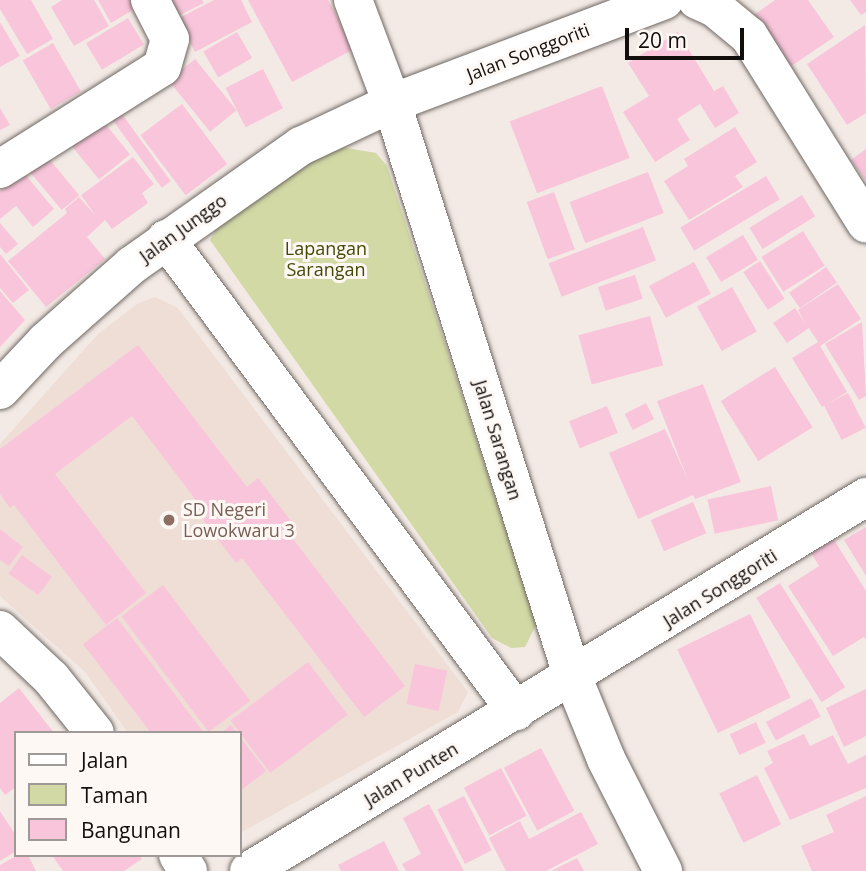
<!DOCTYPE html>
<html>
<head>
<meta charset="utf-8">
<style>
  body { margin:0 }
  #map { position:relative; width:866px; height:871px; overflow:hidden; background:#f3eae5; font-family:"Open Sans",sans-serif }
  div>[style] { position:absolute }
  .built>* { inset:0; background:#efded5 }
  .green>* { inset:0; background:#d2d9a5 }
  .building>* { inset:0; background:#f9c5db; transform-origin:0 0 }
  .roads { filter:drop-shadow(0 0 2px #6f6762) drop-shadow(0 0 2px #6f6762) }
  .street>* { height:38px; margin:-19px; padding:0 19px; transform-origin:19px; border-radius:19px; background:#fff }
  .secondary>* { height:38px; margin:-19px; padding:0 19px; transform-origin:19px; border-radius:19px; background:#fff }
  .dots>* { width:19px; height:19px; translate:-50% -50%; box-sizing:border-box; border:4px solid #fef8f5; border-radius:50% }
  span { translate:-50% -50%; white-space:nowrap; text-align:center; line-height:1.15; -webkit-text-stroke:6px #fef8f5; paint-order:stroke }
  .street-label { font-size:18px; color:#110e0c }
  .park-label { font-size:18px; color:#444907 }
  .education-label { font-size:18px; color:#785e54 }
  .left { translate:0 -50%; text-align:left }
  .legend { position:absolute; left:14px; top:731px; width:228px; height:126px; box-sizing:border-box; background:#fef8f5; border:2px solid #9f9a98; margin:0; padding:9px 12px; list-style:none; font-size:21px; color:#110e0c }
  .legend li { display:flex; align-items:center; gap:14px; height:35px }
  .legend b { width:35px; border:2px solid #9f9a98 }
  .scale { position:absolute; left:625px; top:28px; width:119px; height:32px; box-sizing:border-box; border:4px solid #110e0c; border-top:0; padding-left:9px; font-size:21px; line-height:24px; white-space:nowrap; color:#110e0c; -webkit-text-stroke:5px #fef8f5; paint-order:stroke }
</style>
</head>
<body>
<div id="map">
  <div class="built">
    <div style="clip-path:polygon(155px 297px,178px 308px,468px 692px,458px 712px,240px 833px,240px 733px,128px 733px,85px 672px,0 596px,0 444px,98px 334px,137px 304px)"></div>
  </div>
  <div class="green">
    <div style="clip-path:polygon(335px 146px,376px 153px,387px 166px,531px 607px,536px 625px,525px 647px,511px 648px,492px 638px,210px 240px,217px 228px,312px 156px)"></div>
  </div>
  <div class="building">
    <div style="clip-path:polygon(0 0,31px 0,53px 39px,27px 54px,0 9px)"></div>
    <div style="clip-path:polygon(62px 0,94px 0,109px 26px,74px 46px,51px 7px)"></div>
    <div style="clip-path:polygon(98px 0,145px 0,146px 2px,111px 23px)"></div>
    <div style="clip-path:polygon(165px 0,202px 0,204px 3px,174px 18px)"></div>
    <div style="clip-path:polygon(214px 0,241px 0,252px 22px,195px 52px,177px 19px)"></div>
    <div style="clip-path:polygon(248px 0,328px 0,354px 49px,292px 82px)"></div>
    <div style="clip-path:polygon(775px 0,808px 0,834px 37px,787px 69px,751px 17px)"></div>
    <div style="clip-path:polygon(850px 0,866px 0,866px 12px,861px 15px)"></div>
    <div style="left:128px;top:18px;width:31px;height:49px;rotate:59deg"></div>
    <div style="clip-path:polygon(0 22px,20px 56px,0 67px)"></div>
    <div style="clip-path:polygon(865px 25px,866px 113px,847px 125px,807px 64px)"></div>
    <div style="left:237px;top:32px;width:30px;height:39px;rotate:60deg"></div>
    <div style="clip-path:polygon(678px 32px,714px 91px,723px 86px,739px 113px,715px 128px,700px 104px,677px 119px,690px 140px,655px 162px,623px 112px,649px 96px,628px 63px)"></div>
    <div style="left:53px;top:43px;width:56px;height:35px;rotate:60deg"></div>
    <div style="left:195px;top:59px;width:66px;height:34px;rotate:51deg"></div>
    <div style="left:263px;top:69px;width:44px;height:42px;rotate:63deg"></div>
    <div style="left:602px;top:86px;width:77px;height:99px;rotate:69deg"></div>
    <div style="left:182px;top:104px;width:75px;height:52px;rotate:53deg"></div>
    <div style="clip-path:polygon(0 108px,10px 125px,0 130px)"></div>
    <div style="left:119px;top:110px;width:88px;height:11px;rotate:54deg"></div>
    <div style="left:103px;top:121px;width:43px;height:40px;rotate:51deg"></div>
    <div style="clip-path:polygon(735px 127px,757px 162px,735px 176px,743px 187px,689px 220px,664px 181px,688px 166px,684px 159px)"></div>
    <div style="clip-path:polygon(866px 149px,866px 181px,851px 160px)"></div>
    <div style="left:44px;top:153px;width:55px;height:23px;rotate:50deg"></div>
    <div style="clip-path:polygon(133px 157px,154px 184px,142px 193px,148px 203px,112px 229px,105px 220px,87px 237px,105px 259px,46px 307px,8px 261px,67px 213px,65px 209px,79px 197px,96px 216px,81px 195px)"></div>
    <div style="clip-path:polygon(23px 172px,54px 209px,33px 227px,16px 206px,0 219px,0 191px)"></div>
    <div style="left:648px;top:172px;width:44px;height:84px;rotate:69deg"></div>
    <div style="left:766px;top:176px;width:27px;height:100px;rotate:59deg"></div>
    <div style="left:554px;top:192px;width:61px;height:29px;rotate:70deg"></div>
    <div style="left:802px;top:195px;width:25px;height:62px;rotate:58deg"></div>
    <div style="clip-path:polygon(0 223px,18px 244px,6px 254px,0 247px)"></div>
    <div style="left:643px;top:227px;width:36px;height:101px;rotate:69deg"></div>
    <div style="left:803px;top:231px;width:41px;height:49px;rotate:58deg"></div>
    <div style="left:743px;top:235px;width:29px;height:43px;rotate:59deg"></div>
    <div style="clip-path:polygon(0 254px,29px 290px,13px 303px,0 288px)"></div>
    <div style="left:760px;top:261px;width:45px;height:20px;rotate:57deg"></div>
    <div style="left:694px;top:262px;width:36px;height:51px;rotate:62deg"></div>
    <div style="left:826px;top:267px;width:19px;height:45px;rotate:55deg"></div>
    <div style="left:635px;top:275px;width:25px;height:39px;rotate:72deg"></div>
    <div style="clip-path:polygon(838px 284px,861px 319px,820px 346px,847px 392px,822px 407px,792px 358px,818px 342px,809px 328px,787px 343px,773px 323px,795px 308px,806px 325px,798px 310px)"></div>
    <div style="left:732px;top:287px;width:51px;height:40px;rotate:61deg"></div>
    <div style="clip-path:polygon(0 291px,25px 320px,0 347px)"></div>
    <div style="left:650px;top:316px;width:51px;height:74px;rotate:75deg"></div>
    <div style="clip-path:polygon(862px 322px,866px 396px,859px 400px,825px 344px)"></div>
    <div style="clip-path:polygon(138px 345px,247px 487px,258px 478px,291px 521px,284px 527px,405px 686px,364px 717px,242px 558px,236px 563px,203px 520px,208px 516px,132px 416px,55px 474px,146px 593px,106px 625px,14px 505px,10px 508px,0 494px,0 449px)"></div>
    <div style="left:775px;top:367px;width:71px;height:64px;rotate:58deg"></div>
    <div style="clip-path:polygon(703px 384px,741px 482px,695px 499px,693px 495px,638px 519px,609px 453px,665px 429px,688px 480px,657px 401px)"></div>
    <div style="left:848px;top:393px;width:39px;height:27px;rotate:63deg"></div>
    <div style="left:646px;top:403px;width:18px;height:24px;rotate:63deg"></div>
    <div style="left:607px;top:406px;width:29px;height:41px;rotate:68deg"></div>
    <div style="left:771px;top:486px;width:35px;height:65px;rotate:78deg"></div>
    <div style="left:693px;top:502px;width:34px;height:46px;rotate:67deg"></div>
    <div style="clip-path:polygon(826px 527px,866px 591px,866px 640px,864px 637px,833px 656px,788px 586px,819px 566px,804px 541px)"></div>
    <div style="clip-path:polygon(866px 527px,866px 576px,844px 540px)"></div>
    <div style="clip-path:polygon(0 529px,23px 547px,9px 566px,0 560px)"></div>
    <div style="left:22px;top:555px;width:37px;height:23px;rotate:36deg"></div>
    <div style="left:780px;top:583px;width:123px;height:28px;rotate:58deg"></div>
    <div style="left:163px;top:585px;width:145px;height:52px;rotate:53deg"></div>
    <div style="left:750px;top:614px;width:93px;height:81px;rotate:64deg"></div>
    <div style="clip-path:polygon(117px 618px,204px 733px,151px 733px,83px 644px)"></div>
    <div style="left:308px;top:662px;width:66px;height:97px;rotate:53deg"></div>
    <div style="left:415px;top:664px;width:33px;height:41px;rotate:12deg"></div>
    <div style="clip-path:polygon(19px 688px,54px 733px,16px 733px,16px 787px,5px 795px,0 788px,0 703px)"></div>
    <div style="clip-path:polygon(866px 689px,866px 736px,844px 747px,826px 708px)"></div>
    <div style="left:811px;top:698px;width:21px;height:51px;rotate:62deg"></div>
    <div style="left:756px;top:722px;width:23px;height:29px;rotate:65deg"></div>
    <div style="clip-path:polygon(231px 725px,237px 733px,221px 733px)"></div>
    <div style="clip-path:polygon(804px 734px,810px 746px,833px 735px,848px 764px,866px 755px,866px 788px,790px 820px,764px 768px,773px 763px,767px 751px)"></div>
    <div style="clip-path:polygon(240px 737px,266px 771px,240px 791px)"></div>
    <div style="left:541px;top:748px;width:71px;height:42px;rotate:62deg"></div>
    <div style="left:501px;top:768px;width:54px;height:42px;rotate:62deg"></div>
    <div style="left:757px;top:775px;width:55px;height:42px;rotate:64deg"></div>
    <div style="left:464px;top:796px;width:61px;height:30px;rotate:63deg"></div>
    <div style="clip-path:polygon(866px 796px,866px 871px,812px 871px,801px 846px,834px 832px,826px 815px)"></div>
    <div style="clip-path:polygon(429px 804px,464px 871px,406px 871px,402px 864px,421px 854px,403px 818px)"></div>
    <div style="clip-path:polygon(0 811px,16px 836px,16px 851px,0 861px)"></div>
    <div style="clip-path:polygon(581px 812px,598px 844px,546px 871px,506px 871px,489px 838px,520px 821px,529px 839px)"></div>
    <div style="clip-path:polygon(384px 841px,399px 871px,341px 871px,338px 865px)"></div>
    <div style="clip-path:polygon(18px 855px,28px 855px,36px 871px,0 871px,0 865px)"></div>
    <div style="clip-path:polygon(52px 855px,140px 855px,142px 859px,124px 871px,63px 871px)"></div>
    <div style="clip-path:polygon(577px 858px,584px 871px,551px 871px)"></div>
  </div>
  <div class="roads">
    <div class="street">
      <div style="left:697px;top:0;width:20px;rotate:24deg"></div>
      <div style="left:715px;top:8px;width:44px;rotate:39.5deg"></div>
      <div style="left:749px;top:36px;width:221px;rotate:58deg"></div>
      <div style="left:0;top:169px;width:191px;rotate:-32.2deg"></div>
      <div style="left:162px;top:67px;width:29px;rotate:-74deg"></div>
      <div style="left:170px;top:39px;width:44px;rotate:-117.1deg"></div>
      <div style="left:166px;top:239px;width:588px;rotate:53.44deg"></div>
      <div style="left:0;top:390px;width:66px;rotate:-46.8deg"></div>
      <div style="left:45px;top:342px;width:116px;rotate:-41.5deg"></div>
      <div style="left:132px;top:265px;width:207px;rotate:-35.2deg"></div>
      <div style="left:301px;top:146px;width:101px;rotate:-25.3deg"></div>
      <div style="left:392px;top:103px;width:291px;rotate:-20.7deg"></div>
      <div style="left:0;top:630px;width:70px;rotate:43.3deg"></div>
      <div style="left:51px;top:678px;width:70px;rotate:51.3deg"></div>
      <div style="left:178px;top:855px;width:19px;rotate:58deg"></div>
      <div style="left:249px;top:871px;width:722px;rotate:-31.22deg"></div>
    </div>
    <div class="secondary">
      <div style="left:353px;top:0;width:110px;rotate:69.3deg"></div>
      <div style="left:392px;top:103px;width:603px;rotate:72.53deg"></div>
      <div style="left:573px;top:678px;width:87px;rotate:67.8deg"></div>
      <div style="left:606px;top:759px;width:126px;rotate:63deg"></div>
    </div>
  </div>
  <div class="dots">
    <div style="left:169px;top:520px;background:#8d6e63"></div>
  </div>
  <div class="street-label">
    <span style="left:528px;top:52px;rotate:-21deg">Jalan Songgoriti</span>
    <span style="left:183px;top:228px;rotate:-36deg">Jalan Junggo</span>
    <span style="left:498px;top:440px;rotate:73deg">Jalan Sarangan</span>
    <span style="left:720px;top:588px;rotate:-32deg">Jalan Songgoriti</span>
    <span style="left:411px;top:774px;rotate:-31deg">Jalan Punten</span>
  </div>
  <div class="park-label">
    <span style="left:326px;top:259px">Lapangan<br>Sarangan</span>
  </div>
  <div class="education-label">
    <span class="left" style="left:183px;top:520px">SD Negeri<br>Lowokwaru 3</span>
  </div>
  <ul class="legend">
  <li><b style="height:9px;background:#fff"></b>Jalan</li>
  <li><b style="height:19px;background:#d2d9a5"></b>Taman</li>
  <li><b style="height:19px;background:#f9c5db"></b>Bangunan</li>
  </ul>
  <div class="scale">20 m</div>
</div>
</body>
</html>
